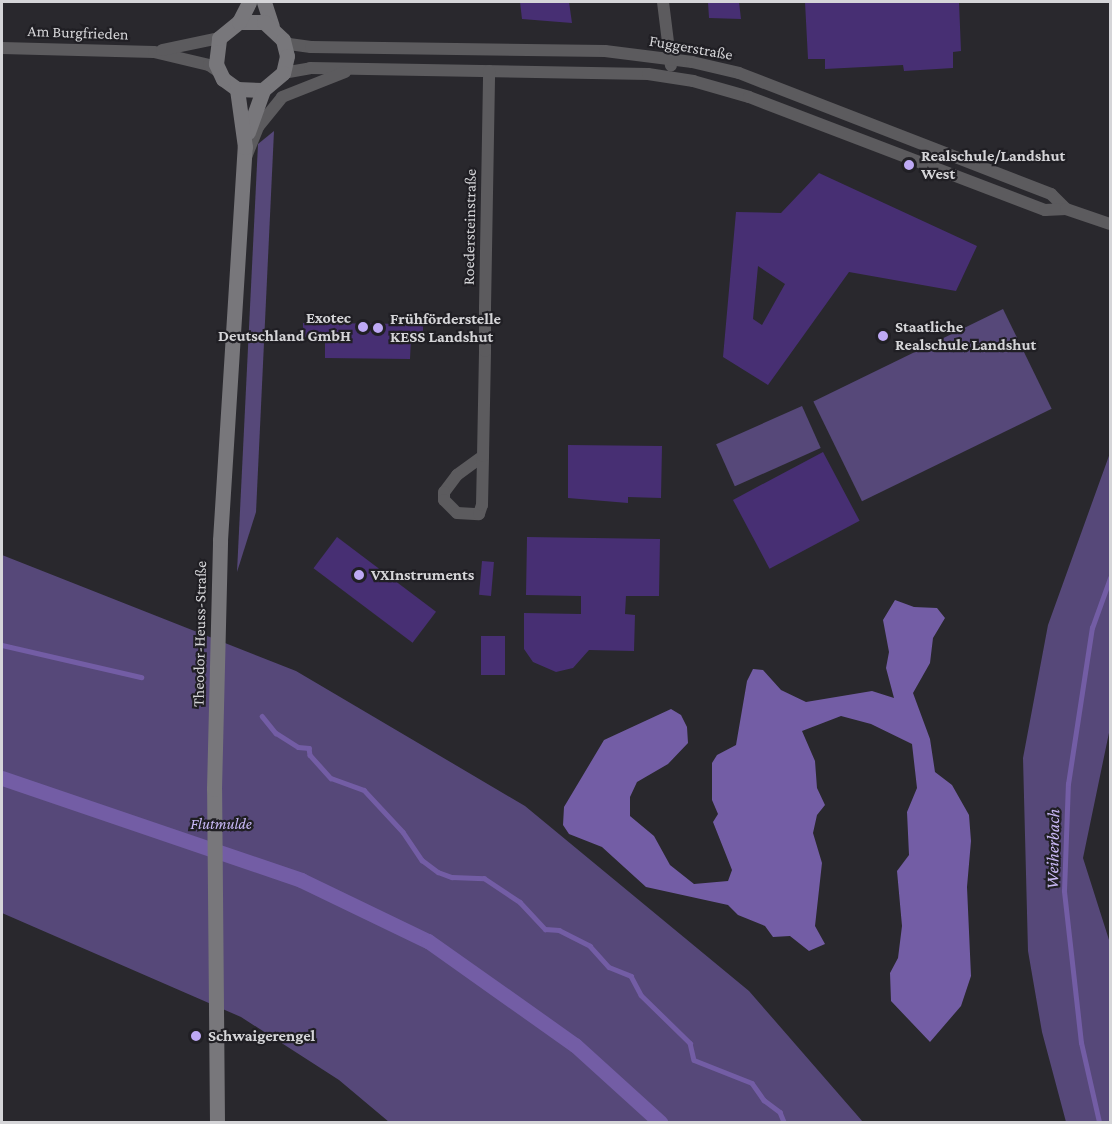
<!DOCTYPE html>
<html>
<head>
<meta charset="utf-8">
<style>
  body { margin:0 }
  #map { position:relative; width:1112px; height:1124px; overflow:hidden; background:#29282d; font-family:"Crimson Pro",serif }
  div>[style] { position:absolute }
  .green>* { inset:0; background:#564879; transform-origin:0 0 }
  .water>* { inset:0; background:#735da5 }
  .stream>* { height:4.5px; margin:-2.25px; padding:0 2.25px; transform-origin:2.25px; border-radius:2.25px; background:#735da5 }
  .canal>* { height:15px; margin:-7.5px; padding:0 7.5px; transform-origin:7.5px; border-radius:7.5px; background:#735da5 }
  .building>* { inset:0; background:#472f73; transform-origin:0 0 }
  .minor>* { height:12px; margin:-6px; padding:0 6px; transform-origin:6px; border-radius:6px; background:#5c5b5e }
  .secondary>* { height:15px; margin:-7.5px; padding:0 7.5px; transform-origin:7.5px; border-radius:7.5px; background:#78777b }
  .dots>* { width:16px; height:16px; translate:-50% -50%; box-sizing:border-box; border:3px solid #201f24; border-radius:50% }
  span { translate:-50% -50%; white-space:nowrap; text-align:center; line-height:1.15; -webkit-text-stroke:4.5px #201f24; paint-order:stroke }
  .street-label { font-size:16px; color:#d5d5d8 }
  .poi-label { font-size:16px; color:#d5d5d8; font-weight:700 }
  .left { translate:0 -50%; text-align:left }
  .right { translate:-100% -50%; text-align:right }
  .park-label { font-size:16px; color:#c7b7f4; font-style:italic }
  .water-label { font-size:18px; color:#c9b9f6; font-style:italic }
  .frame { position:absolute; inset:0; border:3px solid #d5d5d8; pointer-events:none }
</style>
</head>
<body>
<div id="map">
  <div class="green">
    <div style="clip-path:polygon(274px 131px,256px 512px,237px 572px,258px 144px)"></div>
    <div style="left:1003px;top:309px;width:111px;height:211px;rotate:64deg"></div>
    <div style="left:802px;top:406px;width:46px;height:94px;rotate:66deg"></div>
    <div style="clip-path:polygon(1110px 433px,1110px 728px,1083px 858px,1110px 943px,1110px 1122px,1066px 1122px,1042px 1032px,1028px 951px,1023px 758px,1048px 625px,1110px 453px)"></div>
    <div style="clip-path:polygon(2px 555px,296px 671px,525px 806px,749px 991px,863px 1122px,389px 1122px,339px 1080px,241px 1017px,2px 913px)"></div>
  </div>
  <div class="water">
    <div style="clip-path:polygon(895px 600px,914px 607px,937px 608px,945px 618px,933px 638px,930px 663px,913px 693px,930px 739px,935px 772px,952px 785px,969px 815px,971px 841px,967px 887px,971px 976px,961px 1006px,930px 1042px,891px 1001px,890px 973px,898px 958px,902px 926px,897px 871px,909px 855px,907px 812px,917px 788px,912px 744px,871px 724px,841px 716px,802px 731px,815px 761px,817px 788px,825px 805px,817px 815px,813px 833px,822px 863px,815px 926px,825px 944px,809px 951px,790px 936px,773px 937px,765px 926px,738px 915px,728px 905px,646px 887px,602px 847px,569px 834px,563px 825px,564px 807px,604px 740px,671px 709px,681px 715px,687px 727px,688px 743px,668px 764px,637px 782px,630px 797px,630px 816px,654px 836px,670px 865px,694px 884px,728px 881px,732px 870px,713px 822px,718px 814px,712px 800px,712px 763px,717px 755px,736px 745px,747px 681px,753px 669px,763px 670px,781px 690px,806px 702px,872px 691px,894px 698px,886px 668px,889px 652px,883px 620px)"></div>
  </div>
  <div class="stream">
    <div style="left:2px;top:645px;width:143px;rotate:13deg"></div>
    <div style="left:262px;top:716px;width:22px;rotate:51deg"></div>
    <div style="left:276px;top:733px;width:26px;rotate:32deg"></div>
    <div style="left:298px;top:747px;width:11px;rotate:5deg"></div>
    <div style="left:309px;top:748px;width:7px;rotate:82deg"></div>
    <div style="left:310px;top:755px;width:31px;rotate:48deg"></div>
    <div style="left:331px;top:778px;width:35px;rotate:20deg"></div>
    <div style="left:364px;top:790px;width:57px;rotate:47.1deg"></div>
    <div style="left:403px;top:832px;width:34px;rotate:56deg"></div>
    <div style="left:422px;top:860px;width:20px;rotate:37deg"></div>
    <div style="left:438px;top:872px;width:15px;rotate:20deg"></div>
    <div style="left:452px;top:877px;width:32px;rotate:2deg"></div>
    <div style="left:484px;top:878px;width:43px;rotate:33.7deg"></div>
    <div style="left:520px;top:902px;width:37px;rotate:47deg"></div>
    <div style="left:545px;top:929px;width:14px;rotate:4deg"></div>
    <div style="left:559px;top:930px;width:35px;rotate:27deg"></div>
    <div style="left:590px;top:946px;width:28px;rotate:48deg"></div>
    <div style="left:609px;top:967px;width:24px;rotate:22deg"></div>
    <div style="left:631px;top:976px;width:21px;rotate:62deg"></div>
    <div style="left:641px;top:995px;width:69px;rotate:44.4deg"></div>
    <div style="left:690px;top:1043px;width:17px;rotate:77deg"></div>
    <div style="left:694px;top:1060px;width:62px;rotate:21.6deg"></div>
    <div style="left:752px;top:1083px;width:21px;rotate:55deg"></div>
    <div style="left:764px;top:1100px;width:20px;rotate:37deg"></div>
    <div style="left:780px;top:1112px;width:11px;rotate:68deg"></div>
    <div style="left:1099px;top:1122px;width:81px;rotate:-102.8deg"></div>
    <div style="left:1081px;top:1043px;width:153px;rotate:-96.4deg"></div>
    <div style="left:1064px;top:891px;width:107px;rotate:-87.9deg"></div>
    <div style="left:1068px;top:784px;width:158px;rotate:-81.3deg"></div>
    <div style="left:1092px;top:628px;width:53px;rotate:-70.2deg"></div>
  </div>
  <div class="canal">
    <div style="left:2px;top:778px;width:316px;rotate:18.8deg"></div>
    <div style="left:301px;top:880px;width:141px;rotate:25.7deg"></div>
    <div style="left:428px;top:941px;width:180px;rotate:35.3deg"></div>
    <div style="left:575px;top:1045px;width:115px;rotate:42.2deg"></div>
  </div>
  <div class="building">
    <div style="clip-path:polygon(520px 2px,569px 2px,572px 23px,522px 19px)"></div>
    <div style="clip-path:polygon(708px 2px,739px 2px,741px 19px,709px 18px)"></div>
    <div style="clip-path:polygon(805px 2px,959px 2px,961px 51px,953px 52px,953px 68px,904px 71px,903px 65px,825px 69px,825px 59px,808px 59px)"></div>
    <div style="clip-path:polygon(evenodd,819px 173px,977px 246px,956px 291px,849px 272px,768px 385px,723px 357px,736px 212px,781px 213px,819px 173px,758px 266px,785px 284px,762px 325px,753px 319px,758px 266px)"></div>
    <div style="clip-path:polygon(303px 323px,423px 324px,423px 339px,411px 339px,410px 359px,325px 358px,325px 338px,303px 337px)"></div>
    <div style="clip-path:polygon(568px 445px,662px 446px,661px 498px,628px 497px,628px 503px,568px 498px)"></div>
    <div style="left:823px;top:452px;width:78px;height:102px;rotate:62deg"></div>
    <div style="left:337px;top:537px;width:124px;height:39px;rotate:37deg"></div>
    <div style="clip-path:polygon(527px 537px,660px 539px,659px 596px,626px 596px,625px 614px,635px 615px,634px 651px,589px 650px,573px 668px,556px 672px,533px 662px,524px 649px,524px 613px,581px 614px,581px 596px,526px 595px)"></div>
    <div style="left:482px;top:561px;width:12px;height:34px;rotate:5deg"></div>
    <div style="left:481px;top:636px;width:24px;height:39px"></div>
  </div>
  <div class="minor">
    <div style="left:663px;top:2px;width:64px;rotate:82.9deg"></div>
    <div style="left:283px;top:40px;width:7px;rotate:34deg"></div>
    <div style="left:289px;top:44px;width:22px;rotate:8deg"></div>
    <div style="left:311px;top:47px;width:294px;rotate:0.8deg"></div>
    <div style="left:605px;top:51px;width:88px;rotate:7.2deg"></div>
    <div style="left:692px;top:62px;width:48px;rotate:13.2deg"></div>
    <div style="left:739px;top:73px;width:335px;rotate:21.2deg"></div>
    <div style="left:1051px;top:194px;width:21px;rotate:45deg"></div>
    <div style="left:2px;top:48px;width:152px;rotate:1.5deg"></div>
    <div style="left:154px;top:52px;width:57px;rotate:13.3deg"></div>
    <div style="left:209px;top:65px;width:12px;rotate:35deg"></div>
    <div style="left:162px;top:50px;width:58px;rotate:-11.9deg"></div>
    <div style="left:283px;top:73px;width:27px;rotate:-10deg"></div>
    <div style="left:310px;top:68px;width:338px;rotate:1deg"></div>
    <div style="left:648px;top:74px;width:46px;rotate:8.8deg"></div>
    <div style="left:693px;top:81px;width:58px;rotate:15.9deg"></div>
    <div style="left:749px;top:97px;width:317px;rotate:20.9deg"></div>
    <div style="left:1045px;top:210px;width:21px;rotate:-3deg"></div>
    <div style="left:1066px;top:209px;width:46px;rotate:18.8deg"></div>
    <div style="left:246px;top:157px;width:32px;rotate:-68deg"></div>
    <div style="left:258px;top:127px;width:38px;rotate:-51deg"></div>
    <div style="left:282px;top:97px;width:68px;rotate:-21.6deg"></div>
    <div style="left:483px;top:456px;width:32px;rotate:144deg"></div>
    <div style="left:457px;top:475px;width:21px;rotate:127deg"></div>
    <div style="left:444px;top:492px;width:8px;rotate:90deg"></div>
    <div style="left:444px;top:500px;width:18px;rotate:45deg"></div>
    <div style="left:457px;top:513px;width:22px;rotate:3deg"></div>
    <div style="left:479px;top:514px;width:9px;rotate:-72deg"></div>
    <div style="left:482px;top:505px;width:49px;rotate:-88.8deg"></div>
    <div style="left:483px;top:456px;width:105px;rotate:-88.9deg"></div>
    <div style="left:485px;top:351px;width:43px;rotate:-90deg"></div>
    <div style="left:485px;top:308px;width:237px;rotate:-89deg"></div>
  </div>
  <div class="secondary">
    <div style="left:264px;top:2px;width:25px;rotate:72deg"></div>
    <div style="left:239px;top:22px;width:25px"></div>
    <div style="left:264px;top:22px;width:26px;rotate:43deg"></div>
    <div style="left:283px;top:40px;width:16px;rotate:76deg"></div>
    <div style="left:287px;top:56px;width:17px;rotate:103deg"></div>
    <div style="left:283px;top:73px;width:26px;rotate:140deg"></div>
    <div style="left:263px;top:90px;width:26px;rotate:-178deg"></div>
    <div style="left:237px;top:89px;width:17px;rotate:-144deg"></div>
    <div style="left:223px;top:79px;width:17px;rotate:-115deg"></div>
    <div style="left:216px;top:64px;width:26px;rotate:-83deg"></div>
    <div style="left:219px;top:38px;width:26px;rotate:-39deg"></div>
    <div style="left:239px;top:22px;width:22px;rotate:-63deg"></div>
    <div style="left:248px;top:132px;width:45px;rotate:-70.3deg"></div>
    <div style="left:217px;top:1122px;width:333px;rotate:-90.5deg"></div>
    <div style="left:214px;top:789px;width:249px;rotate:-88.6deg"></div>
    <div style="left:220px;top:540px;width:394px;rotate:-86.4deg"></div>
    <div style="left:245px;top:147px;width:59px;rotate:-97.9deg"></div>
  </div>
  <div class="dots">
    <div style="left:909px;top:165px;background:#bea9f5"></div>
    <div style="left:363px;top:327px;background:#bea9f5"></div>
    <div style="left:378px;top:328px;background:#bea9f5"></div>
    <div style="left:883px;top:336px;background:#bea9f5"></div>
    <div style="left:359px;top:575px;background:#bea9f5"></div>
    <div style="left:196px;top:1036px;background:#bea9f5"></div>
  </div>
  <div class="street-label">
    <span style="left:78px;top:33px;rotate:2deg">Am Burgfrieden</span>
    <span style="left:691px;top:48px;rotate:10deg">Fuggerstraße</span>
    <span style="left:470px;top:227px;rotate:-89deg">Roedersteinstraße</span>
    <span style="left:200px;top:634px;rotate:-89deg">Theodor-Heuss-Straße</span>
  </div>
  <div class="poi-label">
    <span class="left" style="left:921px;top:165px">Realschule/Landshut<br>West</span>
    <span class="right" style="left:351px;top:327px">Exotec<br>Deutschland GmbH</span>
    <span class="left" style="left:390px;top:328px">Frühförderstelle<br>KESS Landshut</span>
    <span class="left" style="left:895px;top:336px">Staatliche<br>Realschule Landshut</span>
    <span class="left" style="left:371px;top:575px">VXInstruments</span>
    <span class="left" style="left:208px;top:1036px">Schwaigerengel</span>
  </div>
  <div class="park-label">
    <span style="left:221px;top:824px">Flutmulde</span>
  </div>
  <div class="water-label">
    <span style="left:1053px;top:849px;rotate:-89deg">Weiherbach</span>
  </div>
  <div class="frame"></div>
</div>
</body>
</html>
